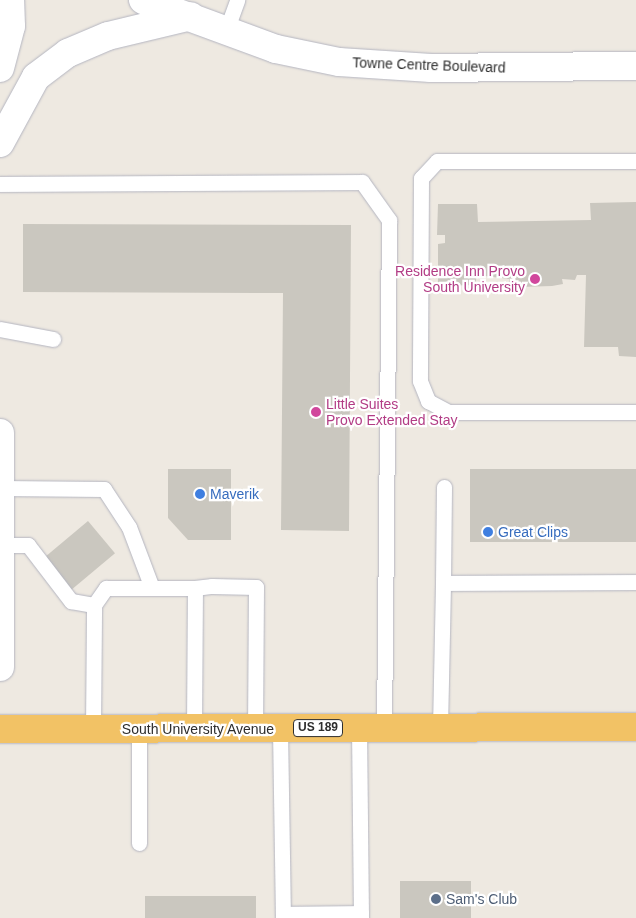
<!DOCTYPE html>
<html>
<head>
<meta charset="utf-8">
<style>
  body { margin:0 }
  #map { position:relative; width:636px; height:918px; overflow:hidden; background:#eee9e1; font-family:Helvetica,sans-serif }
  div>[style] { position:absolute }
  .building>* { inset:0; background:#cac7bf; transform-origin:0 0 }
  .roads { filter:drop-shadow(0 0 1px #b4b5c0) drop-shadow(0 0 1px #b4b5c0) }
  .service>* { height:15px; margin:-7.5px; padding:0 7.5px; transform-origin:7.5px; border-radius:7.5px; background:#fff }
  .tertiary>* { height:28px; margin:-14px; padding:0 14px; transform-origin:14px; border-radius:14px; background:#fff }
  .trunk>* { height:28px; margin:-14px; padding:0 14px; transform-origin:14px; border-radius:14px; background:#f2c265 }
  .dots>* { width:14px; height:14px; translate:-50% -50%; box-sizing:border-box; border:2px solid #fff; border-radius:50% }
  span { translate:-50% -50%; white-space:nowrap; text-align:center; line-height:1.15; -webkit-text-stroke:4.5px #fff; paint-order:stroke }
  .shield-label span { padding:1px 4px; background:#fff; border:1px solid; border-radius:4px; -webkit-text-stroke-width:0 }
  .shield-label { font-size:12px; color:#2d2d2d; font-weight:700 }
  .street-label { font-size:14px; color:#2d2d2d }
  .hotel-label { font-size:14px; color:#b23c85 }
  .right { translate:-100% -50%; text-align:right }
  .left { translate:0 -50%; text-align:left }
  .shop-label { font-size:14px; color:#366cbe }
  .service-label { font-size:14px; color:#4e5e75 }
</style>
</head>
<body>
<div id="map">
  <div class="building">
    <div style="clip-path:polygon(636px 202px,636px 357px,619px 356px,618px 347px,584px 347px,586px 275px,577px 275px,575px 280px,562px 279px,563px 284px,552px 286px,520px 287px,518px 283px,509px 282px,509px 279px,477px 275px,475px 285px,438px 286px,438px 244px,445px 243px,445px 235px,437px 235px,438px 204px,477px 204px,478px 222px,591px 220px,590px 203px)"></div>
    <div style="clip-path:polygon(23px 224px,351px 225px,349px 531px,281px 530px,283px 293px,23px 292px)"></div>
    <div style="clip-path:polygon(168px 469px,231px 469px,231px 540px,188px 540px,168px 518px)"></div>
    <div style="left:470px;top:469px;width:166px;height:73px"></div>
    <div style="left:88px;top:521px;width:42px;height:60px;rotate:50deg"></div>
    <div style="left:400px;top:881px;width:71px;height:37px"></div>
    <div style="left:145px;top:896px;width:111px;height:22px"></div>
  </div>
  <div class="roads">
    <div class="service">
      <div style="left:226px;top:31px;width:33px;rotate:-70deg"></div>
      <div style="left:636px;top:161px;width:199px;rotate:180deg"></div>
      <div style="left:437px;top:161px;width:23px;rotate:133deg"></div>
      <div style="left:421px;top:178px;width:203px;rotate:90.3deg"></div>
      <div style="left:420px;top:381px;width:22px;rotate:68deg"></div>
      <div style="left:428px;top:401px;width:24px;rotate:28deg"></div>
      <div style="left:449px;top:412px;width:187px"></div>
      <div style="left:0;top:184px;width:362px;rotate:-0.3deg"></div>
      <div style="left:362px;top:182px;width:47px;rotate:54.6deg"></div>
      <div style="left:389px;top:220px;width:508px;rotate:90.56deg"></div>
      <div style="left:0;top:329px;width:54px;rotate:10.7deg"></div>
      <div style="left:0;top:488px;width:104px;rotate:0.6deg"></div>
      <div style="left:104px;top:489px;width:45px;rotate:56.7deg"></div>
      <div style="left:129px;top:527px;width:65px;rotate:69.3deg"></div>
      <div style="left:1px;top:545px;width:27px"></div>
      <div style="left:28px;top:545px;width:71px;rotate:52.5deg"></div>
      <div style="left:71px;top:601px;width:23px;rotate:10deg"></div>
      <div style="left:443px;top:583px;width:96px;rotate:-89.4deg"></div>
      <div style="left:359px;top:727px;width:191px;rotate:89.4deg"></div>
      <div style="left:194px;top:728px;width:140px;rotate:-89.6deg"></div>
      <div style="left:195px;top:588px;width:17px;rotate:-7deg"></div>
      <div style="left:212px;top:586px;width:44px;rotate:1.3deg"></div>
      <div style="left:256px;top:587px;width:141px;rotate:90.4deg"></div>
      <div style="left:440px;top:728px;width:145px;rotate:-88.8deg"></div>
      <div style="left:443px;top:583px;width:193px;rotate:-0.3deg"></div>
      <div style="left:93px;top:729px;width:124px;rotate:-89.5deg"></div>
      <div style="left:94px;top:605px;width:21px;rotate:-55deg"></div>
      <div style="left:106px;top:588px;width:89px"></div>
      <div style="left:139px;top:729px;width:114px;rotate:90deg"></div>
      <div style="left:280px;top:729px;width:189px;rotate:89.1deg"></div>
      <div style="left:283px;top:914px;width:78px;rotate:-0.7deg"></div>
    </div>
    <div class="tertiary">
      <div style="left:143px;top:0;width:142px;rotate:20.2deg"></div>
      <div style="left:276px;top:49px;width:64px;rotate:11.7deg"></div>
      <div style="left:339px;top:62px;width:92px;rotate:3.7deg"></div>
      <div style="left:431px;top:68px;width:205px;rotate:-0.6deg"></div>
      <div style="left:0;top:68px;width:43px;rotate:-75.3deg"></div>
      <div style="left:11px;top:26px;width:26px;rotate:-92deg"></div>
      <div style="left:0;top:143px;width:75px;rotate:-61.4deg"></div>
      <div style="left:36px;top:77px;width:40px;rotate:-37deg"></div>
      <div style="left:68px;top:53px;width:43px;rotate:-23deg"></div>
      <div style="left:108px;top:36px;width:85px;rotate:-13.5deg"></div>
      <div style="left:0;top:433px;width:234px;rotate:90deg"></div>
    </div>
    <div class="trunk">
      <div style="left:0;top:729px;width:636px;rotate:-0.18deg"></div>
    </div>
  </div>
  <div class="dots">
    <div style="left:535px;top:279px;background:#d1479c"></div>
    <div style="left:316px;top:412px;background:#d1479c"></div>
    <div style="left:200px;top:494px;background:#3f7fe0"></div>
    <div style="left:488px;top:532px;background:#3f7fe0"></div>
    <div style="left:436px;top:899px;background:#5c6f8a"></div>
  </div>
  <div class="shield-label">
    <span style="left:318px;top:728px">US 189</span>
  </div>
  <div class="street-label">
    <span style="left:429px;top:65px;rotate:2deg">Towne Centre Boulevard</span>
    <span style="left:198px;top:729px">South University Avenue</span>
  </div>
  <div class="hotel-label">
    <span class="right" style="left:525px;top:279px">Residence Inn Provo<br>South University</span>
    <span class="left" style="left:326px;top:412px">Little Suites<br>Provo Extended Stay</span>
  </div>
  <div class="shop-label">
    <span class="left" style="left:210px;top:494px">Maverik</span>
    <span class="left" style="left:498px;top:532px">Great Clips</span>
  </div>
  <div class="service-label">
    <span class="left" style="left:446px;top:899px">Sam's Club</span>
  </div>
</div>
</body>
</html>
